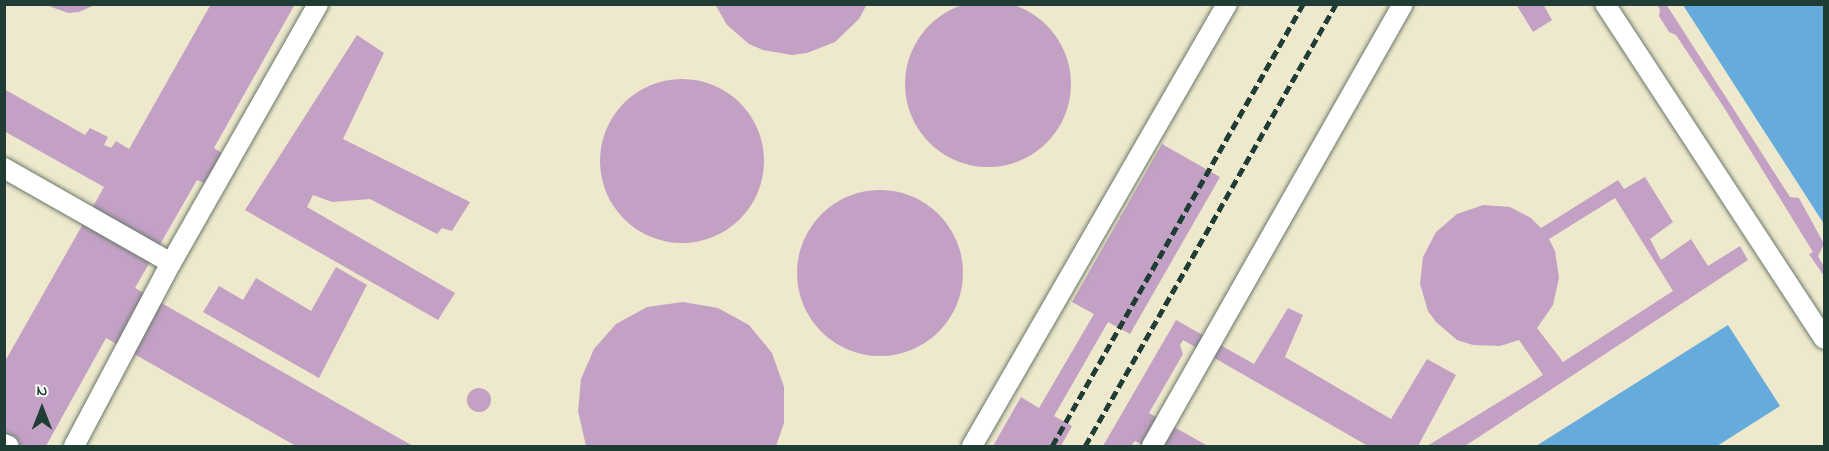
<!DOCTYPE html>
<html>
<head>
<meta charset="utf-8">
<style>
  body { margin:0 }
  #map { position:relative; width:1829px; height:451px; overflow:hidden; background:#eee8cc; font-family:"Indie Flower",sans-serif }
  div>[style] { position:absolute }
  .water>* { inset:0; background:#65acdc }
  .building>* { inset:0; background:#c3a1c5 }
  .round { border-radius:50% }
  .roads { filter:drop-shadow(0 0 2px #677969) drop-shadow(0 0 2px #677969) }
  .service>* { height:20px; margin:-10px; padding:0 10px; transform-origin:10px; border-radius:10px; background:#fff }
  .rail>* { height:4.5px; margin-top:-2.25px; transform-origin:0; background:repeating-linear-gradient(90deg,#1f3d34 0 9px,transparent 0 13.5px) }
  span { translate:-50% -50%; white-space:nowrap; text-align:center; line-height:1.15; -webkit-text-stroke:6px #fdfcf7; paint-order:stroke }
  .frame { position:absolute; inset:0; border:6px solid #1f3d34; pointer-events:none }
  .north { position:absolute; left:12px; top:379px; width:60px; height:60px; -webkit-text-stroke:4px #fdfcf7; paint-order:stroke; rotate:0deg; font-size:16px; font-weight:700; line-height:24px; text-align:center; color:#1f3d34 }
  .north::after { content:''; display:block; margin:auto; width:21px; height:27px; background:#1f3d34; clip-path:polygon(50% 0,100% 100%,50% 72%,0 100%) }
</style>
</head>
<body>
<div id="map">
  <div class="water">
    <div style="clip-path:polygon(1683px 5px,1824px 5px,1824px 224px)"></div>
    <div style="clip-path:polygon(1728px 325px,1780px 406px,1717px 446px,1536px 446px)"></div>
  </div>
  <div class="building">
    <div class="round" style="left:905px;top:1px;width:166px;height:166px"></div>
    <div style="clip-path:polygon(43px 4px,97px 4px,79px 12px,68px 13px)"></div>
    <div style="clip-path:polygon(211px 4px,295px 4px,214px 148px,223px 154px,206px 184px,197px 180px,135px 288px,413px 446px,296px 446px,106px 338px,46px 446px,4px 446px,4px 363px,104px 187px,4px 131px,4px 89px,85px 135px,90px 128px,108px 137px,104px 145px,111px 148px,116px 141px,129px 149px)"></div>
    <div style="clip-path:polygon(715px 4px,867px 4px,859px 19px,835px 42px,807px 53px,792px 55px,763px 50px,749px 44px,727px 25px)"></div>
    <div style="clip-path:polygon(1516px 4px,1543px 4px,1552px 20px,1533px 32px)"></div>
    <div style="clip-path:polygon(1657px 4px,1666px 4px,1790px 197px,1799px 198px,1824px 244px,1818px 256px,1824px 267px,1824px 276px,1809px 254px,1813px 252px,1723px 106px,1676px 35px,1669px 32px,1659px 16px,1660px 10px)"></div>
    <div style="clip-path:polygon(357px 35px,384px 53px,343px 139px,470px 202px,452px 231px,442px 228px,437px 234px,370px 199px,332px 202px,313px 195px,307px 207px,455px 293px,438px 320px,245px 210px)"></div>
    <div class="round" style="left:600px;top:79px;width:164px;height:164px"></div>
    <div style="clip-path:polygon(1162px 144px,1220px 177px,1130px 334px,1108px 322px,1054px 416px,1072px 426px,1061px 446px,993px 446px,1021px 397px,1039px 408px,1094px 314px,1072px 302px)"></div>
    <div style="clip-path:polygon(evenodd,1645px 177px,1673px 222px,1650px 239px,1661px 260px,1691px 239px,1708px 266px,1740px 246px,1748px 260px,1465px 446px,1427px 446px,1543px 375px,1519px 340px,1500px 346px,1473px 345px,1457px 340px,1436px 322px,1428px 311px,1420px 284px,1423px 257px,1436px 232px,1457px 214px,1483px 205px,1510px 207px,1531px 218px,1541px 228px,1618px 180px,1624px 189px,1645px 177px,1615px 198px,1673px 291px,1563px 362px,1537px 328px,1553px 305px,1559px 278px,1555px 251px,1549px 239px,1615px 198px)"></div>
    <div class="round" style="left:797px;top:190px;width:166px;height:166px"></div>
    <div style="clip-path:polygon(336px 267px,367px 285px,319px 378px,203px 312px,219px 286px,243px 300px,256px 278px,311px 311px)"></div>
    <div style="clip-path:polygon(683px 302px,718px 308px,749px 325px,772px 353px,784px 387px,784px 423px,776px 446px,586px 446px,578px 411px,581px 379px,594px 349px,616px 324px,647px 307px)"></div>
    <div style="clip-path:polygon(1288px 308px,1303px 315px,1285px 357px,1391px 419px,1427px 359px,1456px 375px,1418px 446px,1368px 446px,1183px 340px,1180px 345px,1183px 354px,1149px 413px,1208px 446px,1145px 446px,1135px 441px,1131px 446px,1103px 446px,1176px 320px,1254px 364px)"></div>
    <div class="round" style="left:467px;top:388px;width:24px;height:24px"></div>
  </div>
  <div class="roads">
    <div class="service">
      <div style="left:1605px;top:4px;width:400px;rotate:56.8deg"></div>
      <div style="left:4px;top:168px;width:192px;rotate:29.6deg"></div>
      <div style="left:4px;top:444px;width:5px;rotate:22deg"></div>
      <div style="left:74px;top:446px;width:207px;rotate:-62.1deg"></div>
      <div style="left:171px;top:263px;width:298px;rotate:-60.4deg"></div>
      <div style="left:972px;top:446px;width:510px;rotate:-60.02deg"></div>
      <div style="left:1152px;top:446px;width:508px;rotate:-60.41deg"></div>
    </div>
  </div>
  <div class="rail">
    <div style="left:1052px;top:446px;width:508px;rotate:-60.41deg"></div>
    <div style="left:1085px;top:446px;width:508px;rotate:-60.41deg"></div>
  </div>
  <div class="frame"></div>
  <div class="north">N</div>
</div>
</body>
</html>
